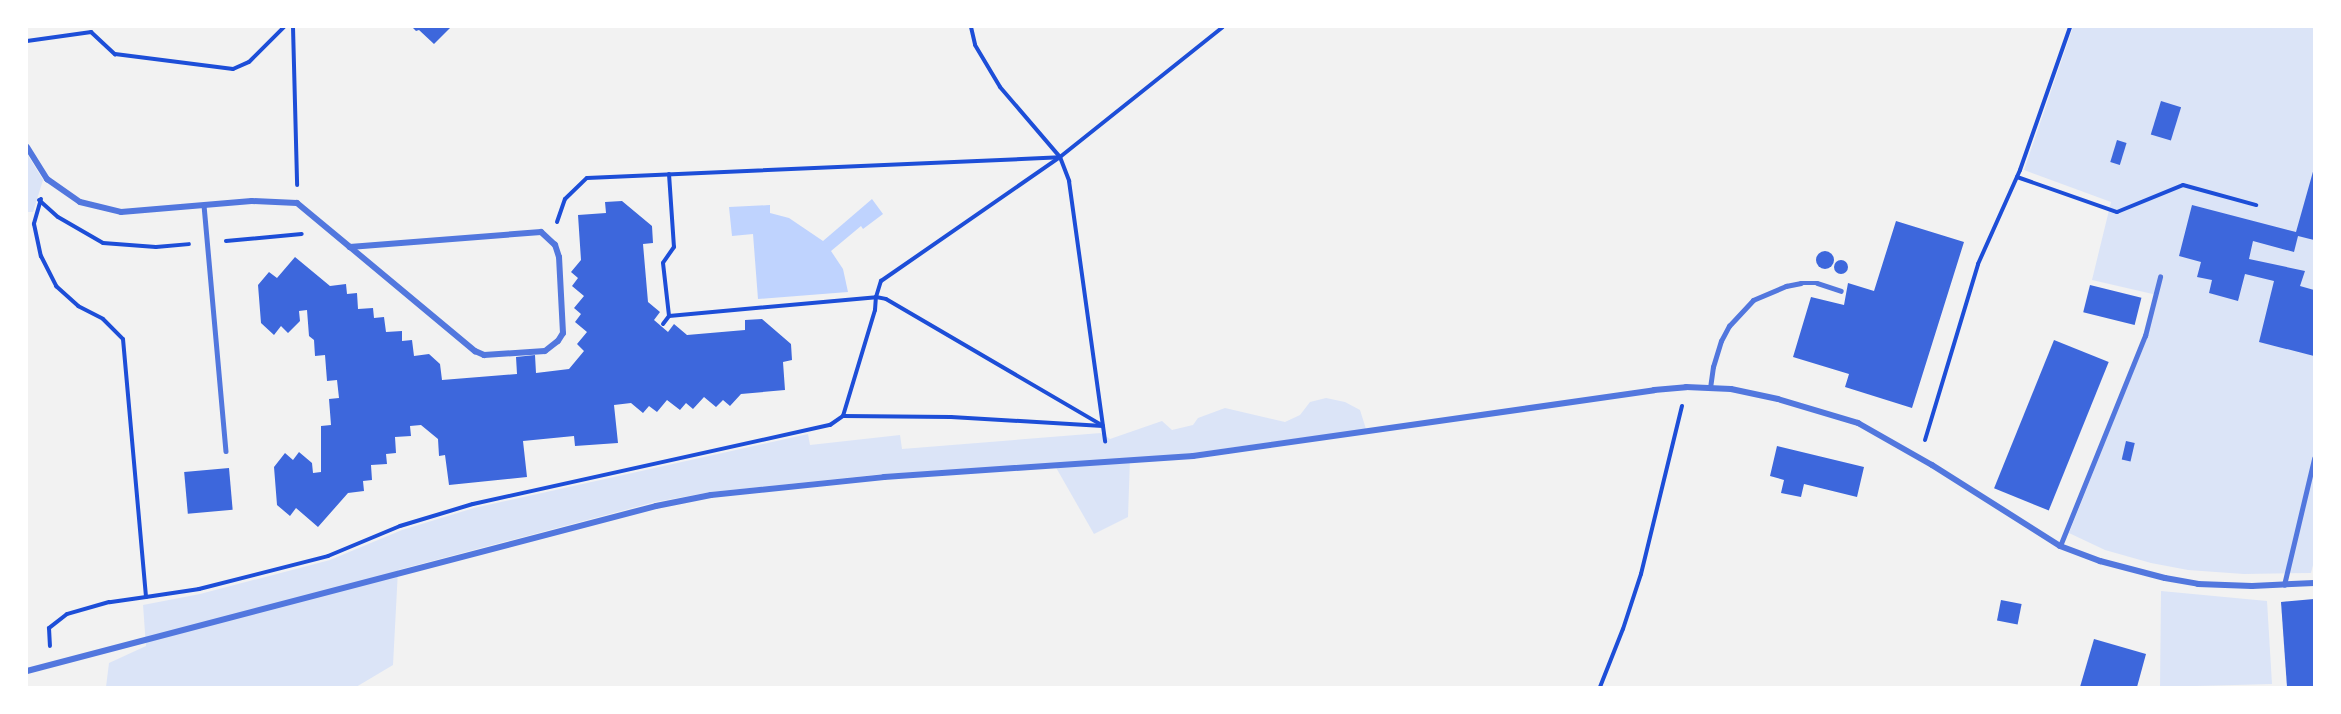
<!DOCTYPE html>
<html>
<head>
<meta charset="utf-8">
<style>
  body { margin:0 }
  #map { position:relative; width:2341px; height:714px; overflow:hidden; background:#f2f2f2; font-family:"DM Sans",sans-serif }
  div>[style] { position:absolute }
  .green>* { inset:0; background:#dbe4f7 }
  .water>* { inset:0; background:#bfd3fe }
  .building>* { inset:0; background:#3d67dc; transform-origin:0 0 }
  .round { border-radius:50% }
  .path>* { height:4px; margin:-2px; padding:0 2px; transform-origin:2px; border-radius:2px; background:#1d4ed8 }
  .service>* { height:4.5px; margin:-2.25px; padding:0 2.25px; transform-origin:2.25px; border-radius:2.25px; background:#5277de }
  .minor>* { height:6px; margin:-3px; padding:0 3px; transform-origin:3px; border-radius:3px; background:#5277de }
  span { translate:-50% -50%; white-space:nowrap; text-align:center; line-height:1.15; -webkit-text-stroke:5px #fff; paint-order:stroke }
  .frame { position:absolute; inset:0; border:28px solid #fff; pointer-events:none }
</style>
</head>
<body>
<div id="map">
  <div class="green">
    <div style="clip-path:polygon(2073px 27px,2314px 27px,2314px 561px,2311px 573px,2244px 574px,2188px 570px,2151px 563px,2105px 550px,2069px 533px,2147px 337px,2157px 295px,2092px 280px,2111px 202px,2024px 170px)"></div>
    <div style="clip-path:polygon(27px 154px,43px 180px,33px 212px,27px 212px)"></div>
    <div style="clip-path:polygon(1326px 398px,1345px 402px,1360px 410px,1366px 429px,1193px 453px,1130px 459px,1128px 517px,1094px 534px,1054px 464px,884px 474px,711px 492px,655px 502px,398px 570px,393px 665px,356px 687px,106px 687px,109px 663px,146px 646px,143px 605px,200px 594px,330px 560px,402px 530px,474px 508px,808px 434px,810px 445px,900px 435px,902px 449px,1101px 433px,1110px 439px,1162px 421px,1172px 430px,1193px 425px,1198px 418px,1225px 408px,1285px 422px,1300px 415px,1310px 402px)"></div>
    <div style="clip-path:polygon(2161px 591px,2267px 601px,2272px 684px,2160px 687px)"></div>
  </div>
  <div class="water">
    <div style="clip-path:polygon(872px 199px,883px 214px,863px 229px,861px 226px,831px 251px,843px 269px,848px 292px,758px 299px,753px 234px,732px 236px,729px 207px,770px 205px,770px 213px,789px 218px,823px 241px)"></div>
  </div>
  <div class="building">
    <div style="clip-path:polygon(412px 27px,451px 27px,434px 44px,419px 30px,416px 31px)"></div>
    <div style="left:2161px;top:101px;width:21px;height:35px;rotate:17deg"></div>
    <div style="left:2117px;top:140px;width:10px;height:23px;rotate:17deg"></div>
    <div style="clip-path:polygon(2314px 168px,2314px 240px,2298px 236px,2294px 252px,2253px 241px,2249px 259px,2305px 271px,2300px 286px,2314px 290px,2314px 356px,2259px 342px,2274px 281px,2245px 274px,2238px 301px,2209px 293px,2212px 280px,2197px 277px,2201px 262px,2179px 256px,2192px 205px,2296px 232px)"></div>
    <div style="clip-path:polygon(622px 201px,652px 226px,653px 243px,643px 244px,648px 302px,660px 312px,654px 320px,668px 332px,674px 324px,687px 335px,745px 330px,745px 320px,762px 319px,791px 344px,792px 360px,783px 362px,785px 390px,741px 394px,730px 406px,723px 400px,716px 407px,704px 397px,693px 409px,686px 403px,680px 410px,667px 400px,657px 412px,649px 406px,643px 413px,631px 403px,614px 405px,618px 443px,575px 446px,574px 436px,523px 441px,527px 477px,449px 485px,445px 455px,439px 456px,438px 439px,421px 425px,410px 426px,411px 436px,395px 437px,396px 453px,386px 454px,387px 464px,371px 465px,372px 480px,363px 481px,364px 491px,348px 493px,318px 527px,296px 508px,290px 516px,277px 505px,274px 467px,285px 453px,293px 460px,299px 452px,312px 463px,313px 473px,321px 472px,321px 426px,331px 425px,329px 399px,339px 398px,337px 380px,327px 381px,325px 355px,315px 356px,314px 340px,309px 336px,307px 310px,299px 311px,300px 321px,288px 333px,281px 326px,274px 335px,261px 323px,258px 285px,269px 272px,277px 278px,295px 257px,330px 286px,346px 284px,347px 294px,357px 293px,358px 309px,373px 308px,374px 318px,384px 317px,386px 332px,402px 331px,402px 341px,412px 340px,414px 356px,429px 354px,440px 364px,442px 380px,517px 374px,516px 357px,535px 355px,536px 373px,569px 369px,584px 351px,577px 344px,587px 332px,575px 322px,581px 314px,574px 308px,584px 296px,572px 286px,578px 278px,571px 272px,581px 260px,578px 215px,606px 213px,605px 202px)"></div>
    <div style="clip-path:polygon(1896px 221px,1964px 242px,1912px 408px,1845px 387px,1849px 374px,1793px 357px,1811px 297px,1844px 305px,1848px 283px,1874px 291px)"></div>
    <div class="round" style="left:1816px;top:251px;width:18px;height:18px"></div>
    <div class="round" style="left:1834px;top:260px;width:14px;height:14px"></div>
    <div style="left:2090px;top:285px;width:53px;height:28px;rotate:14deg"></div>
    <div style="left:2054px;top:340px;width:59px;height:160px;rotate:22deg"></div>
    <div style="left:2126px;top:441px;width:9px;height:19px;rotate:13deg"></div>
    <div style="clip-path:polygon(1777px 446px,1864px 467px,1857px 497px,1804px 484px,1801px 497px,1781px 493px,1784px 480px,1770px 476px)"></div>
    <div style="left:229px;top:468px;width:42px;height:45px;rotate:85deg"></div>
    <div style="clip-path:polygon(2314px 599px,2314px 687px,2287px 687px,2281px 602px)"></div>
    <div style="left:2001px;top:600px;width:21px;height:21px;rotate:11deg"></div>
    <div style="clip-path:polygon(2094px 639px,2146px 654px,2137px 687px,2080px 687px)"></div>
  </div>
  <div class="path">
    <div style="left:293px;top:27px;width:158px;rotate:88.5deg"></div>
    <div style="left:971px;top:27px;width:18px;rotate:77deg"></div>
    <div style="left:975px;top:45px;width:49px;rotate:59.2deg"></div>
    <div style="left:1000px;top:87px;width:92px;rotate:49.4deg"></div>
    <div style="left:1060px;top:157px;width:26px;rotate:69deg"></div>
    <div style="left:1069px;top:181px;width:263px;rotate:82.1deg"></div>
    <div style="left:27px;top:41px;width:65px;rotate:-8deg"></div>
    <div style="left:91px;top:32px;width:33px;rotate:43deg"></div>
    <div style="left:115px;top:54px;width:119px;rotate:7.2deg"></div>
    <div style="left:233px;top:69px;width:17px;rotate:-24deg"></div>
    <div style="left:249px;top:62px;width:49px;rotate:-45deg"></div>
    <div style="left:669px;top:174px;width:73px;rotate:86.1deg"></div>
    <div style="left:674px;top:247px;width:19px;rotate:125deg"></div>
    <div style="left:663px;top:263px;width:53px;rotate:83.5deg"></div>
    <div style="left:2017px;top:177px;width:106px;rotate:19.3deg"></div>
    <div style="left:2117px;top:212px;width:71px;rotate:-22.2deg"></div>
    <div style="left:2183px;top:185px;width:76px;rotate:15.3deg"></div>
    <div style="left:41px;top:199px;width:26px;rotate:106deg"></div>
    <div style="left:34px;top:224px;width:33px;rotate:78deg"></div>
    <div style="left:41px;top:256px;width:34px;rotate:63deg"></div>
    <div style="left:56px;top:286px;width:30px;rotate:42deg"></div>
    <div style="left:78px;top:306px;width:28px;rotate:27deg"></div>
    <div style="left:103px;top:319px;width:28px;rotate:45deg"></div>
    <div style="left:123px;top:339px;width:259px;rotate:84.9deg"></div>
    <div style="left:146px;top:597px;width:37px;rotate:172deg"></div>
    <div style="left:109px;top:602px;width:44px;rotate:164.1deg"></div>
    <div style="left:67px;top:614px;width:23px;rotate:142deg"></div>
    <div style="left:49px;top:628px;width:18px;rotate:87deg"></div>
    <div style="left:39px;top:200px;width:25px;rotate:42deg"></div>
    <div style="left:58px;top:217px;width:52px;rotate:30deg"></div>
    <div style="left:103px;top:243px;width:53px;rotate:4.3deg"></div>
    <div style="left:156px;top:247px;width:33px;rotate:-5deg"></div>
    <div style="left:557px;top:222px;width:24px;rotate:-71deg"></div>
    <div style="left:565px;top:199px;width:30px;rotate:-44deg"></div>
    <div style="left:587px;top:178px;width:473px;rotate:-2.5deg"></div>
    <div style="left:1060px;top:157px;width:208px;rotate:-38.6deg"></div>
    <div style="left:226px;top:241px;width:76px;rotate:-5.3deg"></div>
    <div style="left:663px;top:324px;width:10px;rotate:-53deg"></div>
    <div style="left:669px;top:316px;width:208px;rotate:-5.2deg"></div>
    <div style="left:876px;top:297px;width:17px;rotate:-73deg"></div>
    <div style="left:881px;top:281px;width:218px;rotate:-34.7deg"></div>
    <div style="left:843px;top:416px;width:108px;rotate:0.5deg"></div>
    <div style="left:951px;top:417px;width:152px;rotate:3.4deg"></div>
    <div style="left:1925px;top:440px;width:184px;rotate:-73.2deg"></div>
    <div style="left:1978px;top:264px;width:103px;rotate:-65.9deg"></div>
    <div style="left:2020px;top:170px;width:151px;rotate:-70.7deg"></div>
    <div style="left:146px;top:597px;width:54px;rotate:-8.6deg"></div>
    <div style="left:199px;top:589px;width:133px;rotate:-14.3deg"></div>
    <div style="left:328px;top:556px;width:78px;rotate:-22.6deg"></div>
    <div style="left:400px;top:526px;width:76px;rotate:-16.8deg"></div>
    <div style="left:473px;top:504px;width:366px;rotate:-12.5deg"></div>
    <div style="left:830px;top:425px;width:16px;rotate:-35deg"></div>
    <div style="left:843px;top:416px;width:111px;rotate:-73.2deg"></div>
    <div style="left:875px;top:310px;width:13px;rotate:-86deg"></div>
    <div style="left:876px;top:297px;width:10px;rotate:11deg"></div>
    <div style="left:886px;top:299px;width:251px;rotate:30.3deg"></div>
    <div style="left:1600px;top:687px;width:62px;rotate:-68.4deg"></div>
    <div style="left:1623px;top:629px;width:58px;rotate:-71.9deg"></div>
    <div style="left:1641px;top:574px;width:173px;rotate:-76.3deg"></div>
  </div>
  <div class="service">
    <div style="left:204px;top:205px;width:247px;rotate:84.9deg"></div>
    <div style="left:1710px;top:388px;width:21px;rotate:-82deg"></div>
    <div style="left:1713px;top:367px;width:27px;rotate:-73deg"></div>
    <div style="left:1721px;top:341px;width:17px;rotate:-62deg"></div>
    <div style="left:1729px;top:326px;width:35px;rotate:-47deg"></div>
    <div style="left:1753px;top:300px;width:36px;rotate:-23deg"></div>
    <div style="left:1786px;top:286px;width:15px;rotate:-11deg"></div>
    <div style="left:1801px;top:283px;width:16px"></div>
    <div style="left:1817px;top:283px;width:25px;rotate:18deg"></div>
    <div style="left:2060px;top:546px;width:227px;rotate:-68deg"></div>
    <div style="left:2145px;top:336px;width:61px;rotate:-75.7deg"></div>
    <div style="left:2284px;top:585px;width:130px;rotate:-76.6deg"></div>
  </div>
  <div class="minor">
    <div style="left:27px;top:147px;width:38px;rotate:58deg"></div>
    <div style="left:47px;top:179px;width:40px;rotate:34.9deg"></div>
    <div style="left:80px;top:202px;width:42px;rotate:13.7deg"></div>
    <div style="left:121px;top:212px;width:131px;rotate:-4.8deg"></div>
    <div style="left:252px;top:201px;width:45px;rotate:2.5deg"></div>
    <div style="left:297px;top:203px;width:69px;rotate:39.7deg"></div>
    <div style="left:350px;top:247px;width:163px;rotate:39.8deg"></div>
    <div style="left:475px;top:351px;width:10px;rotate:24deg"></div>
    <div style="left:484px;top:355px;width:61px;rotate:-3.8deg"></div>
    <div style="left:545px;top:351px;width:16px;rotate:-38deg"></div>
    <div style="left:558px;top:341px;width:9px;rotate:-58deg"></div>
    <div style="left:563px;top:333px;width:76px;rotate:-93deg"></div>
    <div style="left:559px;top:257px;width:13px;rotate:-108deg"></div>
    <div style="left:555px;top:245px;width:19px;rotate:-137deg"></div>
    <div style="left:541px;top:232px;width:192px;rotate:175.5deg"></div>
    <div style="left:27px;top:671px;width:650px;rotate:-14.7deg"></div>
    <div style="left:656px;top:506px;width:56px;rotate:-11.3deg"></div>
    <div style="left:711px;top:495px;width:174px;rotate:-5.9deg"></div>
    <div style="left:884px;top:477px;width:310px;rotate:-3.9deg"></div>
    <div style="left:1193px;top:456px;width:466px;rotate:-8.1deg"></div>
    <div style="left:1654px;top:390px;width:32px;rotate:-5deg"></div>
    <div style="left:1686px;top:387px;width:45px;rotate:2.5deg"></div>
    <div style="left:1731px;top:389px;width:48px;rotate:12deg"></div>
    <div style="left:1778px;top:399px;width:84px;rotate:16.7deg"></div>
    <div style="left:1858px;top:423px;width:85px;rotate:29.6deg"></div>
    <div style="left:1932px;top:465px;width:151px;rotate:32.3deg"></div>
    <div style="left:2060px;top:546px;width:43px;rotate:20.6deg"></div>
    <div style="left:2100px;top:561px;width:67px;rotate:14.7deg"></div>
    <div style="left:2165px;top:578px;width:34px;rotate:10deg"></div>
    <div style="left:2198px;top:584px;width:54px;rotate:2.1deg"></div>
    <div style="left:2252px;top:586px;width:62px;rotate:-2.8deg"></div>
  </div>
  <div class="frame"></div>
</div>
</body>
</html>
